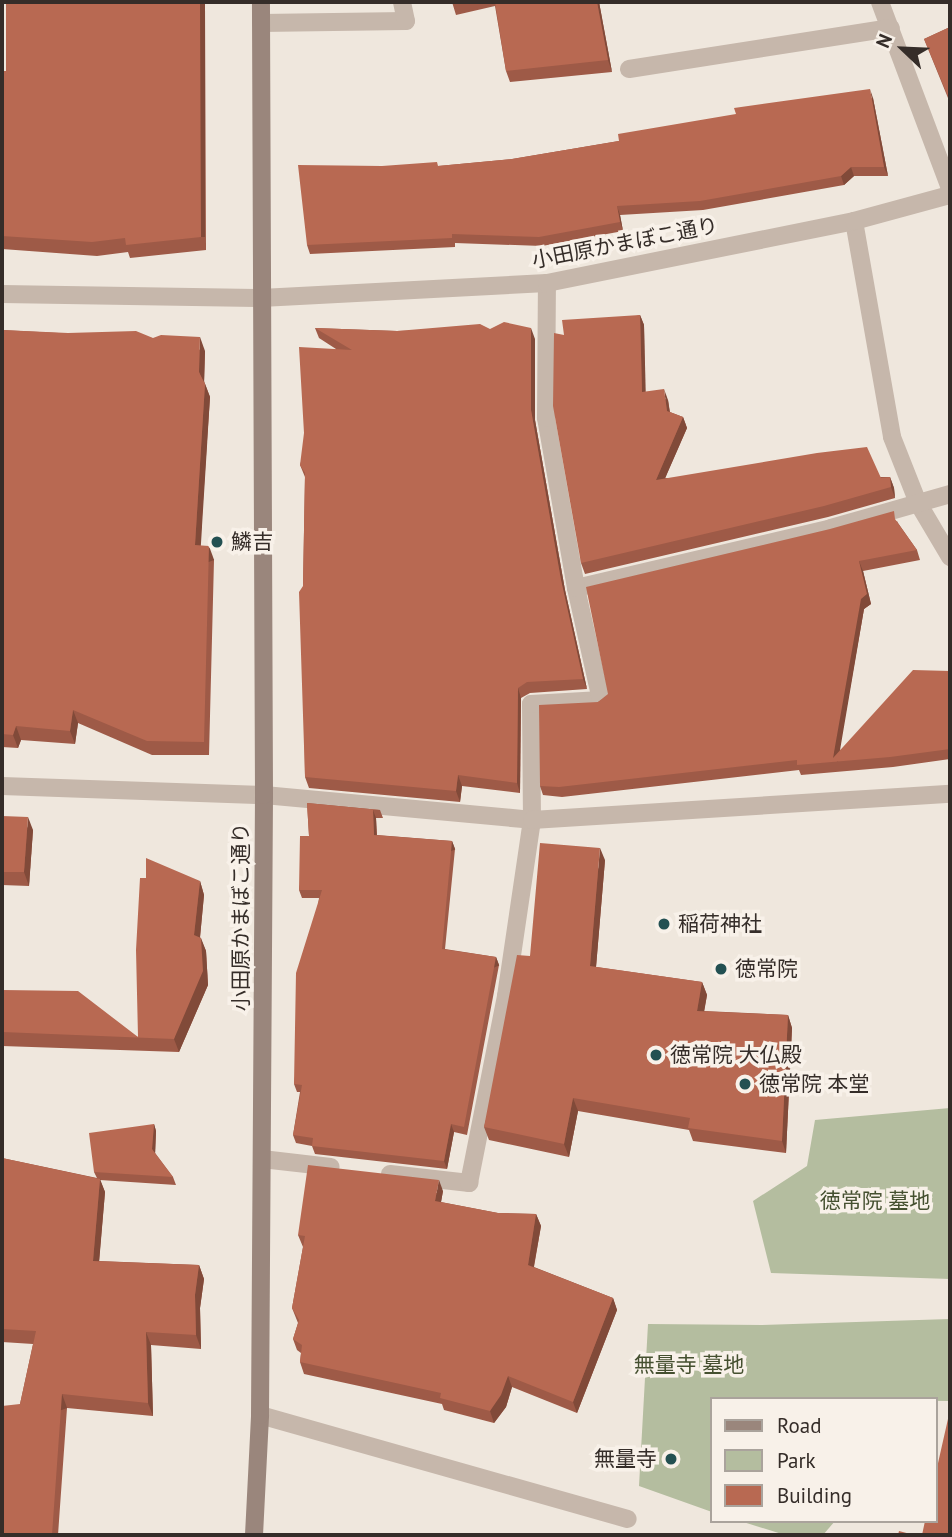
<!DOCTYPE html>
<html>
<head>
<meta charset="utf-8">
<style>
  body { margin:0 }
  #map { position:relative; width:952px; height:1537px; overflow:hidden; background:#efe7dd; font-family:"PT Sans","Noto Sans JP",sans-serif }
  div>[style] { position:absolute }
  .green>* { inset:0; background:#b4bd9f }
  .lane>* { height:18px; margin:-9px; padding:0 9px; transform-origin:9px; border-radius:9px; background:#c6b7ab }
  .street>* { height:18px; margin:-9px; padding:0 9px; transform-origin:9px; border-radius:9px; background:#c6b7ab }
  .secondary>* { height:18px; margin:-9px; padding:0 9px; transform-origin:9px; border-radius:9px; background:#9a867c }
  .wall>* { inset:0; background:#9e5a47 }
  .shaded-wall>* { inset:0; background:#814a39; transform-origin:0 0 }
  .building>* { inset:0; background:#b86952 }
  .dots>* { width:19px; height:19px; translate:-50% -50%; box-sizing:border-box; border:4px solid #f8f1e9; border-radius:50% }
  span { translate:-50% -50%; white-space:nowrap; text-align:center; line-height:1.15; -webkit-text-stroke:7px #f8f1e9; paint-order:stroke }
  .street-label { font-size:21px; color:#352d29 }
  .poi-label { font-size:21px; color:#352d29 }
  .left { translate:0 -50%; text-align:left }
  .right { translate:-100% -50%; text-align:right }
  .park-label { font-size:21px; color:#455030 }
  .frame { position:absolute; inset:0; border:4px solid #352d29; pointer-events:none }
  .legend { position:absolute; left:710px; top:1397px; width:228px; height:126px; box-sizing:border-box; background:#f8f1e9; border:2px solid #aaa39c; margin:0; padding:9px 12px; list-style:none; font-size:21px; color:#352d29 }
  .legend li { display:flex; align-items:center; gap:14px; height:35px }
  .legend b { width:35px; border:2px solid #aaa39c }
  .north { position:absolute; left:868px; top:14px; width:70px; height:70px; -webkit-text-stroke:5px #f8f1e9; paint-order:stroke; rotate:293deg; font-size:19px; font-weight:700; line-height:28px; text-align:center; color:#352d29 }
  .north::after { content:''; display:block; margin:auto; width:24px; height:32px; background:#352d29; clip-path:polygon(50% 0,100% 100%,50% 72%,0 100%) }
</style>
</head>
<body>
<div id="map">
  <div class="green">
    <div style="clip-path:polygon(950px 1108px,950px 1279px,771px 1273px,753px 1201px,807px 1166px,815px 1120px)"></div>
    <div style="clip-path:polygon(950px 1319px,950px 1401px,712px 1399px,712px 1512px,639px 1486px,648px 1324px,762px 1325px)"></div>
    <div style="clip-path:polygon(740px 1521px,835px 1521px,823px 1535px,785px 1535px)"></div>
  </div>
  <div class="lane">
    <div style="left:880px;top:2px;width:199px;rotate:69.4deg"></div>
    <div style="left:261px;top:23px;width:145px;rotate:-0.8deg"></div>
    <div style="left:406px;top:21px;width:19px;rotate:-102deg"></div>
    <div style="left:629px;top:69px;width:265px;rotate:-8.9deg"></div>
    <div style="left:854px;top:221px;width:219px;rotate:80deg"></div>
    <div style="left:892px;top:437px;width:71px;rotate:68.5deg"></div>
    <div style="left:918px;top:503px;width:63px;rotate:59.3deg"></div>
    <div style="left:576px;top:588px;width:262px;rotate:-13.2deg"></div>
    <div style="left:831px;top:528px;width:124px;rotate:-15.9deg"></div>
    <div style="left:262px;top:1159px;width:69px;rotate:6.6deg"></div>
    <div style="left:390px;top:1174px;width:80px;rotate:6.5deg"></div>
    <div style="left:469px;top:1183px;width:191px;rotate:-78.8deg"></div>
    <div style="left:506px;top:996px;width:178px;rotate:-81.6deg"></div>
    <div style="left:532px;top:820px;width:116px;rotate:-90.5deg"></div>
    <div style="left:531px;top:704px;width:70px;rotate:-3.3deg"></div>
    <div style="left:601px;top:700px;width:115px;rotate:-102.6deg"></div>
    <div style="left:576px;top:588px;width:173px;rotate:-100deg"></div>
    <div style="left:546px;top:418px;width:135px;rotate:-89.6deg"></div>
  </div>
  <div class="street">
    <div style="left:2px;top:294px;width:259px;rotate:0.9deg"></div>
    <div style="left:261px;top:298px;width:286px;rotate:-3deg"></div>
    <div style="left:547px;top:283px;width:313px;rotate:-11.4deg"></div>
    <div style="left:854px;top:221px;width:99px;rotate:-15.2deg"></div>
    <div style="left:2px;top:786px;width:262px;rotate:2deg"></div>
    <div style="left:264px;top:795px;width:269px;rotate:5.3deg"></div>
    <div style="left:532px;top:820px;width:419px;rotate:-3.6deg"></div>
    <div style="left:260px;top:1415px;width:382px;rotate:15.8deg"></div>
  </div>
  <div class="secondary">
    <div style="left:254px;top:1535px;width:120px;rotate:-87.1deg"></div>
    <div style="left:260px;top:1415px;width:620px;rotate:-89.63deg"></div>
    <div style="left:264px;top:795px;width:793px;rotate:-90.22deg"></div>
  </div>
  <div class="wall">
    <div style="clip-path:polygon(6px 2px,205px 2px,206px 250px,130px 258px,128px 252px,97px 256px,2px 249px,2px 71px,6px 71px)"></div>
    <div style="clip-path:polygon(452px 2px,599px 2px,612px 72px,510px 82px,506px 71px,495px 6px,456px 15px)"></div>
    <div style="clip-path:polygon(950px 27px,950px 103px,924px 39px)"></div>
    <div style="clip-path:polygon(873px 98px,888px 176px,854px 176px,844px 185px,703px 210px,620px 215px,623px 231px,542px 246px,455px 243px,455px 247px,310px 254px,307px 245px,382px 166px,438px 166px,512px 159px)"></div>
    <div style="clip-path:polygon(640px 315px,644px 325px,645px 392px,668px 400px,670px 412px,683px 417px,687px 428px,665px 478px,890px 477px,894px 488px,895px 498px,828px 517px,585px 574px,581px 563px,564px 335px)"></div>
    <div style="clip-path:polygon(315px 328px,397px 331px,490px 329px,535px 339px,535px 420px,565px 590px,587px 689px,530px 693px,521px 698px,520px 793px,462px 786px,460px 802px,309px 788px,305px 777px,303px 586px,305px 477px,300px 465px,336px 349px,319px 338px)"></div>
    <div style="clip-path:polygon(2px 330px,153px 338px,205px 351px,204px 381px,210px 397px,200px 546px,214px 560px,209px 755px,152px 755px,78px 723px,75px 744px,21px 740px,18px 748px,2px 747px)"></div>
    <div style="clip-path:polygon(897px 521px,898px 523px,917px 550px,920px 560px,863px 571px,871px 604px,864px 609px,839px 751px,950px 671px,950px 759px,893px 767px,801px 775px,799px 770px,562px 797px,543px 795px,540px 786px,598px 702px)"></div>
    <div style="clip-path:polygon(307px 803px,380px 810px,383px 818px,376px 818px,377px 835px,452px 841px,455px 849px,445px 949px,496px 957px,499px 965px,467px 1135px,454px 1132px,447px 1169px,315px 1154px,312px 1146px,296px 1143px,293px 1135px,300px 1092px,297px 1092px,294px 1084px,319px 898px,302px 898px,299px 890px,309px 836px)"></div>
    <div style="clip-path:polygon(2px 816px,33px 830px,29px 886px,2px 885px)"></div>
    <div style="clip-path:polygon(605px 860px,596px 967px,702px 982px,707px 995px,704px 1011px,788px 1015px,792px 1028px,786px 1153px,693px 1141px,689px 1130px,578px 1111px,569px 1157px,489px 1140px,484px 1127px,530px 956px)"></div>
    <div style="clip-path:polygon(200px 881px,204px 895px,200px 937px,206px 951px,208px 985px,179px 1052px,2px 1046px,2px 990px,138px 1037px)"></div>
    <div style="clip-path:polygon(154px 1124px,156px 1131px,155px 1153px,173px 1177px,176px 1185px,100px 1180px,105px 1192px,99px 1261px,199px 1265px,204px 1279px,200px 1308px,201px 1349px,151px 1345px,153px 1416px,67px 1408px,58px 1535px,2px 1535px,20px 1404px,33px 1344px,2px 1342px,2px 1158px,97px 1178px,94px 1172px)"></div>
    <div style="clip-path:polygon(443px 1191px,441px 1202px,498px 1213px,536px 1214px,541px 1226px,534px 1267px,613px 1298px,617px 1310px,577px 1413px,512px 1387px,506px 1407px,494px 1423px,444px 1410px,442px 1404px,304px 1374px,300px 1362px,301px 1353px,297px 1350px,293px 1339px,298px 1323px,292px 1308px,303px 1247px,298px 1235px)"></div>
  </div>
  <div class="shaded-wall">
    <div style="left:200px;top:2px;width:5px;height:235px"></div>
    <div style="clip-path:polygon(597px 2px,599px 2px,612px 72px,608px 60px)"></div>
    <div style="clip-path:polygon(870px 89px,873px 98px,888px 176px,884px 167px)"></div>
    <div style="clip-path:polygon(851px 167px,854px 176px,844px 185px,841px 176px)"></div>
    <div style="clip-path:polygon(617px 206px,620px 215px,623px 231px,620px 222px)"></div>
    <div style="clip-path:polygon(640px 315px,644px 325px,646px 403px,642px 392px)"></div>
    <div style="clip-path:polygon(531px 328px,535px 339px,535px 420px,565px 590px,587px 689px,583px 679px,561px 580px,531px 410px)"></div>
    <div style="clip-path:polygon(200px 337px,205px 351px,204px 386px,199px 372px)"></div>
    <div style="clip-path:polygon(205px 384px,210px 397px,200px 559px,195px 545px)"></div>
    <div style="clip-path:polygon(664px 389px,668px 400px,671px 422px,667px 411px)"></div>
    <div style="clip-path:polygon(683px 417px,687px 428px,660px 490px,656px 480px)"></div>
    <div style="clip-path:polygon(890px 477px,894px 488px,895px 498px,891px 487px)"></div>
    <div style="left:209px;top:546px;width:15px;height:196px;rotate:70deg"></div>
    <div style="clip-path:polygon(859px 561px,863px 571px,871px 604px,864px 609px,838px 762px,833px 758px)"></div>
    <div style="clip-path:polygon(518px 688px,521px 698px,520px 793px,517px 783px)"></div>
    <div style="clip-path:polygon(73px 710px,78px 723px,75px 744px,70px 731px)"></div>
    <div style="clip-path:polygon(16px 726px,21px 740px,18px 748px,13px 735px)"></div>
    <div style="clip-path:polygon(458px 775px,462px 786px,460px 802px,456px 791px)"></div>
    <div style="clip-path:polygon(373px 810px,376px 818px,377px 843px,374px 835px)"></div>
    <div style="clip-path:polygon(28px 817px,33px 830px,29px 886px,24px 872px)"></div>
    <div style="left:452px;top:841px;width:9px;height:108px;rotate:69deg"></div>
    <div style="clip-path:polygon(600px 848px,605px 860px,595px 979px,590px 966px)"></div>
    <div style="clip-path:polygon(200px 881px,204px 895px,199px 948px,194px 935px)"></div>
    <div style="clip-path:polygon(201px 938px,206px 951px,208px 985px,179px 1052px,174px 1039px)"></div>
    <div style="left:496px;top:957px;width:9px;height:173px;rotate:69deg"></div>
    <div style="clip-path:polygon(702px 982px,707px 995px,702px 1024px,697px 1011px)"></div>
    <div style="clip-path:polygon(788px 1015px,792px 1028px,786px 1153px,782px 1141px)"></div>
    <div style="clip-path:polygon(573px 1098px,578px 1111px,569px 1157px,564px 1144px)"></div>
    <div style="clip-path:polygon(154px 1124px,156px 1131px,155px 1157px,152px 1149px)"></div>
    <div style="clip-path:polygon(451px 1124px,454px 1132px,447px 1169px,444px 1161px)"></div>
    <div style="clip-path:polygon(100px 1179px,105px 1192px,98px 1275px,93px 1261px)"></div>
    <div style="clip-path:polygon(439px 1180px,443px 1191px,439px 1213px,435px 1201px)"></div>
    <div style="clip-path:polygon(536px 1214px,541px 1226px,532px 1276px,528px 1265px)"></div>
    <div style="clip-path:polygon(199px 1265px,204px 1279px,200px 1308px,201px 1349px,196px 1335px,195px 1295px)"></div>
    <div style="clip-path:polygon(613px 1298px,617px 1310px,577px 1413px,573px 1402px)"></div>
    <div style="clip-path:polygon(146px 1332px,151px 1345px,153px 1416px,148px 1403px)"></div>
    <div style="clip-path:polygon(508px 1376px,512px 1387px,506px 1407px,494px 1423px,490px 1411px)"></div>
    <div style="left:62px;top:1394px;width:15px;height:141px;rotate:70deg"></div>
  </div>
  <div class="building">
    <div style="clip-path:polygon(6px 2px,200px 2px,201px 237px,126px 245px,125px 238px,92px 242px,2px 236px,2px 71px,6px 71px)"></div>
    <div style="clip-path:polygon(495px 2px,597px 2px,608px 60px,506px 71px)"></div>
    <div style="clip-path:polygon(950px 27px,950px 101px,924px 39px)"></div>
    <div style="clip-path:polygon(870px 89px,884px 167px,851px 167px,841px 176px,700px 201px,617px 206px,620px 222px,539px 237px,452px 234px,452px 238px,307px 245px,298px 165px,382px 166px,437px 162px,438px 166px,512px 159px,619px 141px,618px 134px,736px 114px,734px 108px)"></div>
    <div style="clip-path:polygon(640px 315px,642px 392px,664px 389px,667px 411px,683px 417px,656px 480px,817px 453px,867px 447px,881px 478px,890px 477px,891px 487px,824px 506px,581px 563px,553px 406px,554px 333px,564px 335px,562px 320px)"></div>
    <div style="clip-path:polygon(504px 322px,531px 328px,531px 410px,561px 580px,583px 679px,527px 682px,518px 688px,517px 783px,458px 775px,456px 791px,305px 777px,299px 592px,303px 586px,305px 473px,300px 465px,304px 433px,299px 347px,352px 350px,315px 328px,397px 331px,480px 324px,490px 329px)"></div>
    <div style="clip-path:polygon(2px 330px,68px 333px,136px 331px,153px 338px,161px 335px,200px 337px,199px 372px,205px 384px,195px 545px,209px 546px,204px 742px,147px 741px,73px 710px,70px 731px,16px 726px,13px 735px,2px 734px)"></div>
    <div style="clip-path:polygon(894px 511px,895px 519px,917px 550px,859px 561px,867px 594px,861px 599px,833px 758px,913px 670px,950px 671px,950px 749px,890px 757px,797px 765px,797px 760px,559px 787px,540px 786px,539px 705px,598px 702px,608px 694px,586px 587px,830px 529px)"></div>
    <div style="clip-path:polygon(307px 803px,380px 810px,373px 810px,374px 835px,452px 841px,442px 949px,496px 957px,464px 1127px,451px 1124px,444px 1161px,312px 1146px,313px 1138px,293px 1135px,302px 1085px,294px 1084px,296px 973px,322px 890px,299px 890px,300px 836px,309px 836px)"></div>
    <div style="clip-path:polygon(2px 816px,28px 817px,24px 872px,2px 872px)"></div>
    <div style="clip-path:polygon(540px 843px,600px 848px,590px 966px,702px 982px,697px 1011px,788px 1015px,782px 1141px,688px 1128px,690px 1118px,573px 1098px,564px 1144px,484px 1127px,517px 955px,530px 956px)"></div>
    <div style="clip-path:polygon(146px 858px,200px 881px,194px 935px,201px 938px,203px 971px,174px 1039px,2px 1032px,2px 990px,78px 991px,138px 1037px,136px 950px,140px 878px,146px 878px)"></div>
    <div style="clip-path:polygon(154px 1124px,152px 1149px,173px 1177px,94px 1172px,89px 1133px)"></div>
    <div style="clip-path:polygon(2px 1158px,100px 1179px,93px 1261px,199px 1265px,195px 1295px,196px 1335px,146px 1332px,148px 1403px,62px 1394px,52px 1535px,2px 1535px,2px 1406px,20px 1404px,36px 1331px,2px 1329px)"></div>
    <div style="clip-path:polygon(308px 1165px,439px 1180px,435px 1201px,498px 1213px,536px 1214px,528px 1265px,613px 1298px,573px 1402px,508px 1376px,501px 1395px,490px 1411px,440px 1398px,441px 1393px,300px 1362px,302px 1345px,293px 1339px,299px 1320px,292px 1308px,305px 1236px,298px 1235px)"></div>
    <div style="clip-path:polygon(950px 1410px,950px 1535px,922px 1535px,925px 1521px,936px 1521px,936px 1472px)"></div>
    <div style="clip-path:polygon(899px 1531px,914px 1535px,898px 1535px)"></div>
  </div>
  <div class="dots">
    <div style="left:217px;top:542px;background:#235052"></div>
    <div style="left:664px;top:924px;background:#235052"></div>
    <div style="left:721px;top:969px;background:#235052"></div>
    <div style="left:656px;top:1055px;background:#235052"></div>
    <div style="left:745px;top:1084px;background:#235052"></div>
    <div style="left:671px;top:1459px;background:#235052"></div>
  </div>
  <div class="street-label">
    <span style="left:625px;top:243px;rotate:-11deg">小田原かまぼこ通り</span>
    <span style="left:241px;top:917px;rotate:-90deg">小田原かまぼこ通り</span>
  </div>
  <div class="poi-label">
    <span class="left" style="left:231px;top:542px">鱗吉</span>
    <span class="left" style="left:678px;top:924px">稲荷神社</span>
    <span class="left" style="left:735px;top:969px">徳常院</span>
    <span class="left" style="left:670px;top:1055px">徳常院 大仏殿</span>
    <span class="left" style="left:759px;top:1084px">徳常院 本堂</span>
    <span class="right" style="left:657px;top:1459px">無量寺</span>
  </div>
  <div class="park-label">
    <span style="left:875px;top:1201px">徳常院 墓地</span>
    <span style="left:689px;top:1365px">無量寺 墓地</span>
  </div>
  <div class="frame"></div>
  <ul class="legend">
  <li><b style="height:9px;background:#9a867c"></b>Road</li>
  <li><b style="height:19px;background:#b4bd9f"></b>Park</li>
  <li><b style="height:19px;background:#b86952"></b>Building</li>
  </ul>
  <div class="north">N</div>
</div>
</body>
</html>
